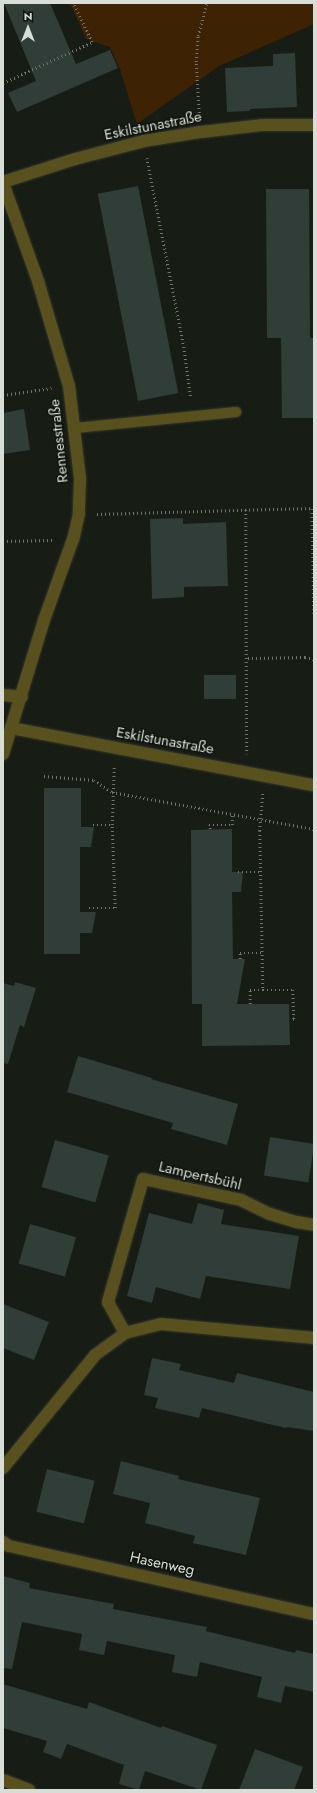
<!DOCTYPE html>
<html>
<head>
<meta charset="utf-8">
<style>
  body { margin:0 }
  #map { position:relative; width:317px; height:1793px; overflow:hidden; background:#171d14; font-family:Jost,sans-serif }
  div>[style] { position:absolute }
  .green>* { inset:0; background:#3d2303 }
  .building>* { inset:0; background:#303d38; transform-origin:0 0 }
  .path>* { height:2.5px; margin-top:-1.25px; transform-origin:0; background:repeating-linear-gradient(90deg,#70756d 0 1px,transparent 0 4px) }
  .roads { filter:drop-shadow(0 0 1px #32382f) drop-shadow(0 0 1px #32382f) }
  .lane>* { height:10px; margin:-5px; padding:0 5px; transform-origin:5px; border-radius:5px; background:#59511d }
  .street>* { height:12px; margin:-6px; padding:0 6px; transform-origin:6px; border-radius:6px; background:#59511d }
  span { translate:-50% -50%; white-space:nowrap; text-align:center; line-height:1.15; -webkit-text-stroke:3px #0e140b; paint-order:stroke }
  .street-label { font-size:15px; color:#d9ddd7 }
  .frame { position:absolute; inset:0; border:4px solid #d9ddd7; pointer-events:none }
  .north { position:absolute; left:8px; top:8px; width:40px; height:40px; -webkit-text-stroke:3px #0e140b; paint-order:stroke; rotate:0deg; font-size:11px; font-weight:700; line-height:16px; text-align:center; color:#d9ddd7 }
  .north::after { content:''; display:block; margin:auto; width:14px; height:18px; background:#d9ddd7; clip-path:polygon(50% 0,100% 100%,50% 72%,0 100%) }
</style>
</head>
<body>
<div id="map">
  <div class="green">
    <div style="clip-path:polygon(70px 3px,314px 3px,314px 24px,219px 66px,137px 124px,120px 69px,110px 47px,86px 39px)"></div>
  </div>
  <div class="building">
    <div style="clip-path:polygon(4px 3px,50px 3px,76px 64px,110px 50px,118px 68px,17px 112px,8px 93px,36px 81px)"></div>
    <div style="clip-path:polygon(295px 53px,297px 107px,250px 109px,250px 111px,227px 112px,225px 68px,273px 66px,273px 54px)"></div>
    <div style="left:138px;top:186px;width:211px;height:41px;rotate:79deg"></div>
    <div style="clip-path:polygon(266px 189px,309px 189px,310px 338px,314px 338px,314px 418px,282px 418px,281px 338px,267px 338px)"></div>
    <div style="clip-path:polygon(24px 409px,30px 450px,3px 454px,3px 413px)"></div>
    <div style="clip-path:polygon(183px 518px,183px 524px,226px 522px,228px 586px,184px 587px,184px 597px,152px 599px,150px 519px)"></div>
    <div style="left:204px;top:675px;width:32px;height:24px"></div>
    <div style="clip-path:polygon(44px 788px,81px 788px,81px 827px,94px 827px,91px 847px,80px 847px,80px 912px,96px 912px,92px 933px,80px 933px,80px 954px,44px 954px)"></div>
    <div style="clip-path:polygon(232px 829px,232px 872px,243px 872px,241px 892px,232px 892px,233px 959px,245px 959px,237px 1004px,289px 1004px,290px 1045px,202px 1046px,202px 1004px,192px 1004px,191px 830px)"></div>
    <div style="clip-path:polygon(15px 982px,36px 988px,24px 1027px,20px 1025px,8px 1064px,3px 1063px,3px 983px,14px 986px)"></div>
    <div style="clip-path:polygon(78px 1056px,152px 1078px,151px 1079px,238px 1104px,227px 1145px,171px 1129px,173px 1123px,67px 1092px)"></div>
    <div style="left:270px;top:1137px;width:45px;height:39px;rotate:9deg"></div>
    <div style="left:55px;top:1140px;width:56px;height:49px;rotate:16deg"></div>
    <div style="clip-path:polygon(198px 1203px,224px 1210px,221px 1224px,299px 1236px,290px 1289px,206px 1276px,200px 1299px,156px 1287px,152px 1303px,127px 1296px,149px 1213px,192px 1224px)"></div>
    <div style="left:30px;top:1224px;width:48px;height:41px;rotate:16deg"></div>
    <div style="clip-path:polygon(3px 1304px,49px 1322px,34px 1360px,3px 1348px)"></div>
    <div style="clip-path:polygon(152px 1358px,181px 1364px,179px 1370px,234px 1383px,237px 1373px,314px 1392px,314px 1431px,287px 1427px,286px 1428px,202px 1408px,199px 1418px,155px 1408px,158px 1398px,144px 1395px)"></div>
    <div style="clip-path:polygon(121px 1461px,179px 1476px,178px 1479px,260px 1498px,246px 1555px,193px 1543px,195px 1536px,145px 1523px,150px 1503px,113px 1494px)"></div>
    <div style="left:47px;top:1469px;width:49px;height:44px;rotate:14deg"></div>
    <div style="clip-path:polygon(3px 1576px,30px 1583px,29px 1588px,114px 1604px,113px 1609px,207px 1627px,206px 1631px,295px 1653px,296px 1650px,314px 1654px,314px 1692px,285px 1686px,281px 1703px,257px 1697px,262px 1677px,200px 1662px,197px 1677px,172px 1672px,175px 1655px,107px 1641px,104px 1655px,79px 1650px,82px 1634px,22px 1622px,12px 1669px,3px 1668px)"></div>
    <div style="clip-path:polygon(3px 1684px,87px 1709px,89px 1702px,161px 1728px,162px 1726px,217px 1745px,201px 1790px,145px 1771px,139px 1790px,119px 1784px,124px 1765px,67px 1744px,61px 1759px,43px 1752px,47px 1741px,3px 1728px)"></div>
    <div style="clip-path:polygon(255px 1749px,303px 1767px,294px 1790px,239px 1790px)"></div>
  </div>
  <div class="path">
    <div style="left:3px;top:83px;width:98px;rotate:-24.7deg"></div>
    <div style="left:92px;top:42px;width:43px;rotate:-116deg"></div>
    <div style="left:199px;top:113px;width:51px;rotate:-93.4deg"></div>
    <div style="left:196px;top:62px;width:26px;rotate:-86deg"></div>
    <div style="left:198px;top:36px;width:34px;rotate:-75deg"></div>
    <div style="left:147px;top:158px;width:193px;rotate:78.9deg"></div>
    <div style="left:184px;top:347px;width:52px;rotate:82.3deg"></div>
    <div style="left:3px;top:395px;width:49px;rotate:-8.3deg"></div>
    <div style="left:312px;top:509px;width:105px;rotate:88.9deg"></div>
    <div style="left:246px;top:510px;width:244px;rotate:89.8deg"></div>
    <div style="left:97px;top:514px;width:217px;rotate:-1.6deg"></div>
    <div style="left:3px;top:541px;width:50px;rotate:-1.1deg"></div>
    <div style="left:248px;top:658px;width:57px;rotate:-1deg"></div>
    <div style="left:305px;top:657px;width:9px;rotate:13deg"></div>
    <div style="left:44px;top:776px;width:50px;rotate:4.6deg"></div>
    <div style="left:94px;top:780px;width:22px;rotate:34deg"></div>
    <div style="left:112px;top:792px;width:205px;rotate:10.4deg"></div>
    <div style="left:263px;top:794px;width:37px;rotate:95deg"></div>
    <div style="left:260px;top:831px;width:159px;rotate:88.9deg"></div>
    <div style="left:263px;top:990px;width:30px"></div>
    <div style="left:293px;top:990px;width:29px;rotate:88deg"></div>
    <div style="left:294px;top:1019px;width:4px;rotate:180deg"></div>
    <div style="left:93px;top:825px;width:19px"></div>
    <div style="left:210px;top:829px;width:4px;rotate:-104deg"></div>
    <div style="left:209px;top:825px;width:23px"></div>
    <div style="left:232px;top:825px;width:10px;rotate:-90deg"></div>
    <div style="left:238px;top:872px;width:23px"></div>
    <div style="left:89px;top:908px;width:26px"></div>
    <div style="left:115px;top:908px;width:83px;rotate:-92.1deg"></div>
    <div style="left:112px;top:825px;width:58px;rotate:-88deg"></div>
    <div style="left:240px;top:959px;width:6px;rotate:-90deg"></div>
    <div style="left:240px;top:953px;width:22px"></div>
    <div style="left:250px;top:1004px;width:14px;rotate:-90deg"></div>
    <div style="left:250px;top:990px;width:13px"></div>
  </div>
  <div class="roads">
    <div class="lane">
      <div style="left:75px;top:428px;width:162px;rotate:-5.7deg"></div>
    </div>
    <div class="street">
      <div style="left:3px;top:182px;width:76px;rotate:-17.7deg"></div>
      <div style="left:75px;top:159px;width:71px;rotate:-14.6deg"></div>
      <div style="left:144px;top:141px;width:58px;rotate:-9deg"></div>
      <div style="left:201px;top:132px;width:61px;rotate:-6.5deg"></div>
      <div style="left:262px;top:125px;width:52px"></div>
      <div style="left:3px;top:183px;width:104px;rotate:70.3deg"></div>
      <div style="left:38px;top:281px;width:109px;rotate:73.6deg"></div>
      <div style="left:69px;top:386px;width:93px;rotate:83.2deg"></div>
      <div style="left:80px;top:478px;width:36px;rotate:92deg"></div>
      <div style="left:79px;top:514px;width:26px;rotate:103deg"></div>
      <div style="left:73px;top:539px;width:86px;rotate:109.7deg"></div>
      <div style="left:44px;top:620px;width:140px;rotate:107deg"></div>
      <div style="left:3px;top:695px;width:19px;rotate:6deg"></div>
      <div style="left:11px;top:728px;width:308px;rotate:10.7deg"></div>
      <div style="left:125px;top:1333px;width:35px;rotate:-119deg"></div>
      <div style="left:108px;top:1302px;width:128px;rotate:-74.1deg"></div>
      <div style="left:143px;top:1179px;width:100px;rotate:12.1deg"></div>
      <div style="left:241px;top:1200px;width:32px;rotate:26deg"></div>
      <div style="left:270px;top:1214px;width:28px;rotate:17deg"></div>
      <div style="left:297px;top:1222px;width:17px;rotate:10deg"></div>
      <div style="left:3px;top:1468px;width:146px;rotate:-50.8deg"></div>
      <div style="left:95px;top:1355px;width:37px;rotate:-36deg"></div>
      <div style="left:125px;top:1333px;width:37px;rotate:-14deg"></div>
      <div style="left:161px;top:1324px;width:154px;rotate:5.2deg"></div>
      <div style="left:3px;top:1542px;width:7px;rotate:34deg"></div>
      <div style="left:9px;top:1546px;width:312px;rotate:12.6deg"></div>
      <div style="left:3px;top:1780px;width:28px;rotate:21deg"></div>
    </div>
  </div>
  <div class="street-label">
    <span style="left:153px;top:126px;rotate:-11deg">Eskilstunastraße</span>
    <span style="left:59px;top:441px;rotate:-96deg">Rennesstraße</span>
    <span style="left:165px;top:741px;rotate:10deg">Eskilstunastraße</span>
    <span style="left:200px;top:1176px;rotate:13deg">Lampertsbühl</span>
    <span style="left:162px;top:1564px;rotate:12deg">Hasenweg</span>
  </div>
  <div class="frame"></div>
  <div class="north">N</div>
</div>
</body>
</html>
